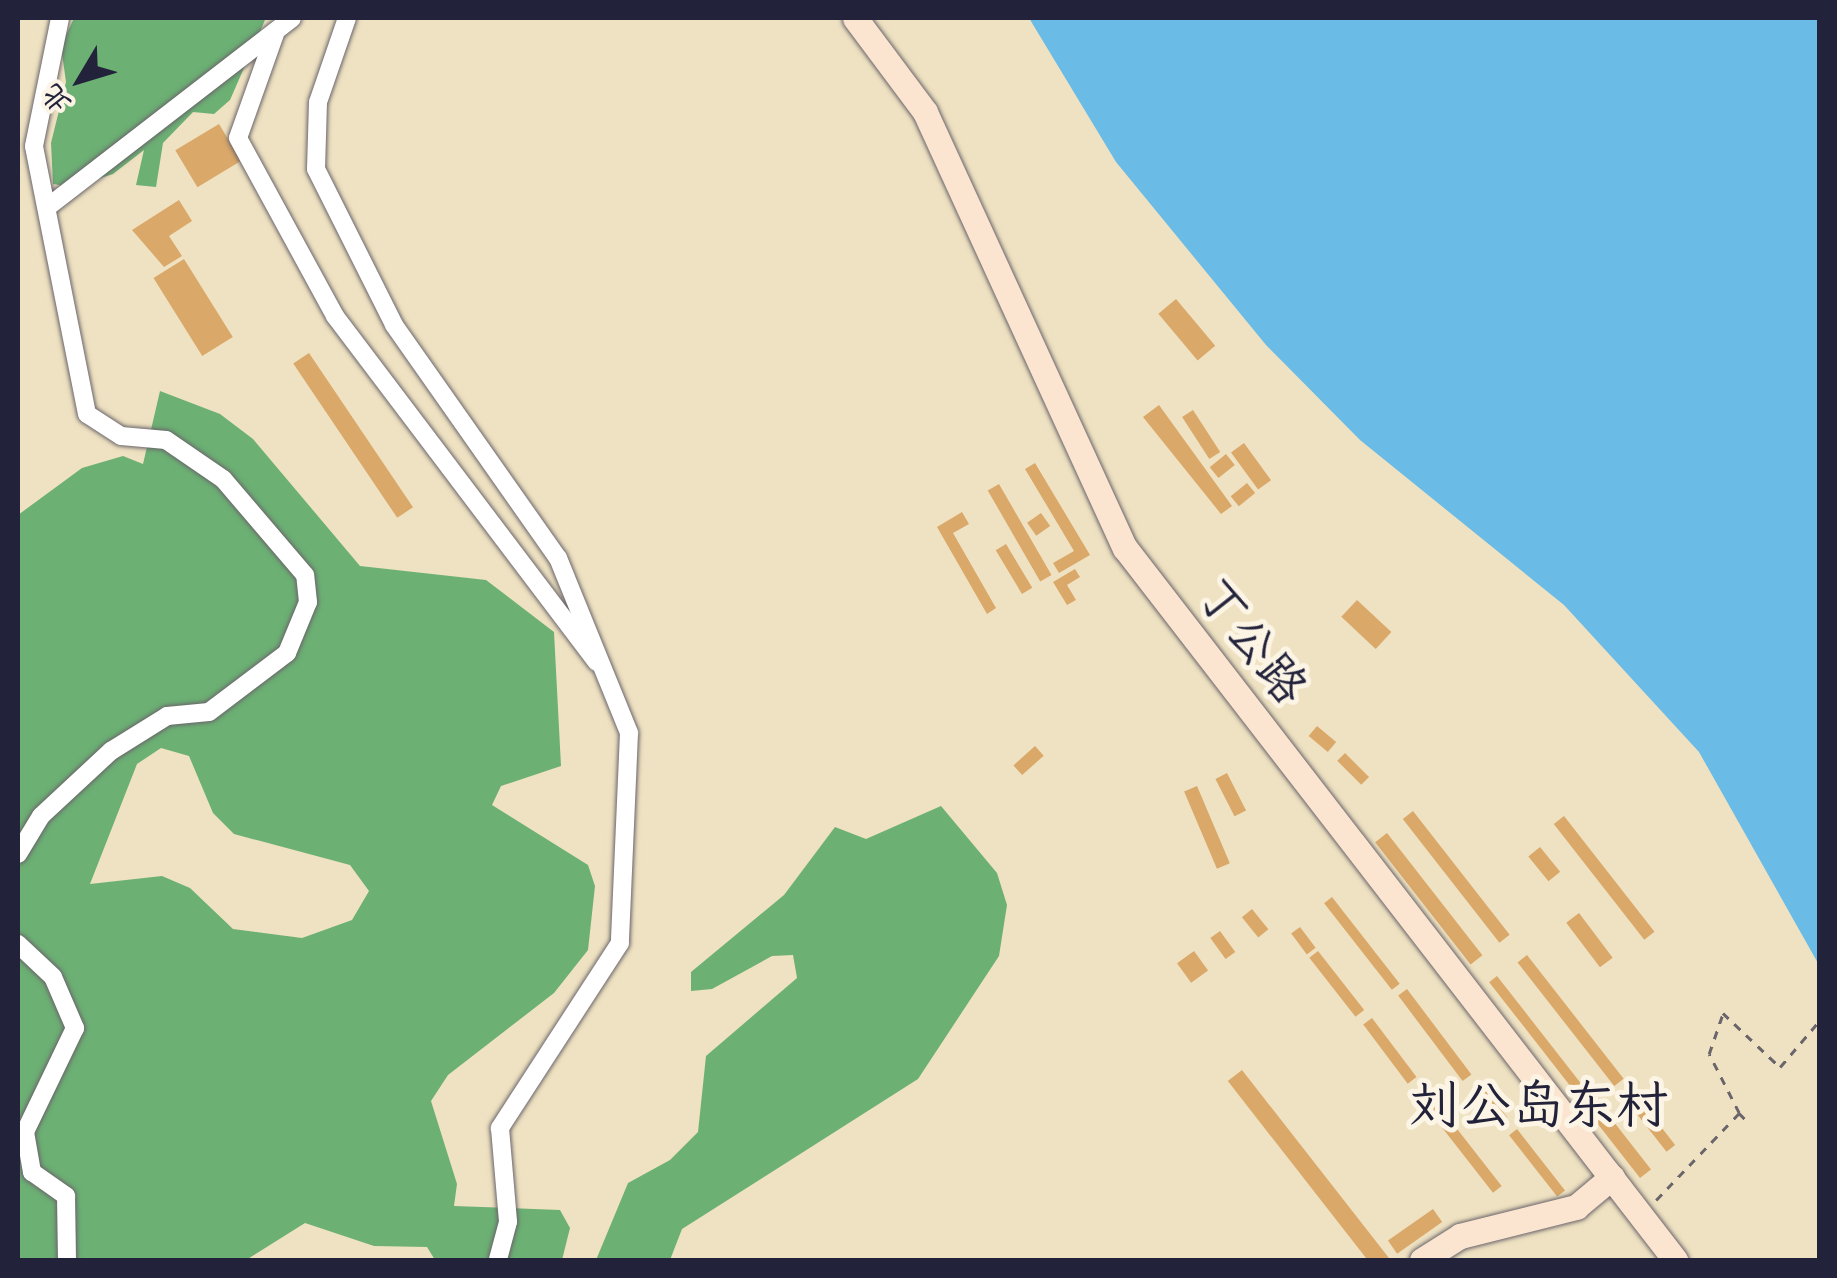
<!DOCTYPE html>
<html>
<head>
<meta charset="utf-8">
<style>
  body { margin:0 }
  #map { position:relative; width:1837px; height:1278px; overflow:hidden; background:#efe2c2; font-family:Caveat,"LXGW WenKai TC",sans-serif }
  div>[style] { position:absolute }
  .forest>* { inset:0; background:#6cb074 }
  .water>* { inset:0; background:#6abbe5 }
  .building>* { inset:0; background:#daa869; transform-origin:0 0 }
  .path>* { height:2.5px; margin-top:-1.25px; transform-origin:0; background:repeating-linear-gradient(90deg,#6a656a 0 8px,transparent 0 16px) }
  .roads { filter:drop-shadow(0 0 2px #6a656a) drop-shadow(0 0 2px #6a656a) }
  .street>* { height:18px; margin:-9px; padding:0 9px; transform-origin:9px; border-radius:9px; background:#fff }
  .secondary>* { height:25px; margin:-12.5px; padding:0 12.5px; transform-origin:12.5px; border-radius:12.5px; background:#fce5d0 }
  span { translate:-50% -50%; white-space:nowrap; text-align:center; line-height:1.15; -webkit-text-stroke:10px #fcf5e5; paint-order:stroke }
  .street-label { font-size:48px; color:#22223b }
  .quarter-label { font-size:52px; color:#22223b }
  .frame { position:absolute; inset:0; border:20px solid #22223b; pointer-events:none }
  .north { position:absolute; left:30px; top:30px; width:100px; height:100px; -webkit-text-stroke:8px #fcf5e5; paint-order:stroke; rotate:232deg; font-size:28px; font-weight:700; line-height:40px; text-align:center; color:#22223b }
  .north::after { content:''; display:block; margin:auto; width:35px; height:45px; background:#22223b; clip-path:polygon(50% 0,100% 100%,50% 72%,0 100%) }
</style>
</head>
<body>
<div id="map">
  <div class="forest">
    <div style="clip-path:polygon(74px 18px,309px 18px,265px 20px,230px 100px,214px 114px,193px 112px,163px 143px,156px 187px,136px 185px,144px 150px,113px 174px,73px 187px,53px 184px,51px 143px,66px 82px,61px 46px)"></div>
    <div style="clip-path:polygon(evenodd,160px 391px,220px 414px,253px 439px,360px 566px,486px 580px,554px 632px,561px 766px,501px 786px,492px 805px,588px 865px,595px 886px,588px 950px,554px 993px,448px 1075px,431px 1101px,457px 1184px,454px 1206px,560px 1210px,570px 1228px,562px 1260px,435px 1260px,427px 1247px,374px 1246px,305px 1223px,246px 1260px,18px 1260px,18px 515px,82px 468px,123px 456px,143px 464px,160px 391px,161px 748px,189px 756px,213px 813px,234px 834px,350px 865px,369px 891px,352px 920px,302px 938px,233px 929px,190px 888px,162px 876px,90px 884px,137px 764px,161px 748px)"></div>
    <div style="clip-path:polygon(941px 806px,997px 873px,1007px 905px,999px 956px,918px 1079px,682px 1229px,670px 1260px,596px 1260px,628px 1183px,670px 1160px,698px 1132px,706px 1056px,797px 978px,793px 955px,772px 956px,712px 989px,691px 991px,691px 972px,784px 895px,835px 827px,866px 839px)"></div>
  </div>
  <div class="water">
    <div style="clip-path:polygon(1029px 18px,1819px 18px,1819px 965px,1699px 752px,1564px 605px,1360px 440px,1266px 345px,1116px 162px)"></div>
  </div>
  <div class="building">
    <div style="left:219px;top:124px;width:43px;height:51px;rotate:59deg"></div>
    <div style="clip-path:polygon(179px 200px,192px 221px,169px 236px,182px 256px,164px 267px,132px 230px)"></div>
    <div style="left:184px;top:259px;width:92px;height:36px;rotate:58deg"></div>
    <div style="left:1176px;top:299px;width:61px;height:23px;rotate:50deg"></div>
    <div style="left:309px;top:353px;width:186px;height:19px;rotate:56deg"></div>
    <div style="clip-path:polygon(1159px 405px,1232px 506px,1221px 514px,1143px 417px)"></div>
    <div style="left:1193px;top:410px;width:50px;height:13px;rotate:57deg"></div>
    <div style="left:1244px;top:443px;width:46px;height:16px;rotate:54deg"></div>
    <div style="left:1226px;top:454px;width:14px;height:21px;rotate:51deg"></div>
    <div style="clip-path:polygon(1035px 463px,1090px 555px,1059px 573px,1053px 563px,1074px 551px,1025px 469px)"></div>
    <div style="left:1247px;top:483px;width:13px;height:21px;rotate:51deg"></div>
    <div style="left:999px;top:484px;width:105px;height:13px;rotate:60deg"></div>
    <div style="clip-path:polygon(962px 512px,969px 524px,953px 533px,996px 608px,987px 614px,937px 527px)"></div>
    <div style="left:1041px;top:513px;width:16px;height:17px;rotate:55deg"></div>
    <div style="left:1006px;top:544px;width:51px;height:12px;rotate:59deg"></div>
    <div style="clip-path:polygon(1075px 569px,1080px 577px,1067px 585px,1076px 600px,1067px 605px,1053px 582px)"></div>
    <div style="left:1357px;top:600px;width:47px;height:23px;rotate:43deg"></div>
    <div style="left:1317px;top:726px;width:25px;height:13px;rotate:40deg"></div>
    <div style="left:1035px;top:746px;width:13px;height:29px;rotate:48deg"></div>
    <div style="left:1345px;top:753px;width:34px;height:11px;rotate:45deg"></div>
    <div style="left:1227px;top:773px;width:42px;height:13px;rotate:63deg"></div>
    <div style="left:1197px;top:786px;width:84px;height:14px;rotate:67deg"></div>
    <div style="left:1413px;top:811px;width:157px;height:13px;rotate:52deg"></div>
    <div style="left:1564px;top:816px;width:147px;height:13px;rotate:52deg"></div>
    <div style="left:1387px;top:833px;width:155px;height:15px;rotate:52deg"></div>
    <div style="left:1540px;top:847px;width:32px;height:15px;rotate:51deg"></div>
    <div style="left:1332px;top:897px;width:110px;height:10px;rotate:52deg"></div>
    <div style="left:1252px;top:909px;width:26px;height:13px;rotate:51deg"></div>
    <div style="left:1579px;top:913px;width:56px;height:16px;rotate:53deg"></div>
    <div style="left:1300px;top:927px;width:26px;height:11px;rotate:53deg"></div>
    <div style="left:1220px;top:931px;width:26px;height:12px;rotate:54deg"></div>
    <div style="left:1194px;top:951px;width:24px;height:21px;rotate:54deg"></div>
    <div style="left:1318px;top:951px;width:75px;height:11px;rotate:52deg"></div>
    <div style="left:1527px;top:955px;width:157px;height:12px;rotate:52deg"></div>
    <div style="left:1497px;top:976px;width:158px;height:10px;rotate:52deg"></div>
    <div style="left:1407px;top:989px;width:107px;height:11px;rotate:53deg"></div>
    <div style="left:1372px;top:1018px;width:74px;height:11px;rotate:53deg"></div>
    <div style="left:1242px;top:1070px;width:240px;height:18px;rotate:52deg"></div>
    <div style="left:1482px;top:1085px;width:41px;height:12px;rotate:52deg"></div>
    <div style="left:1629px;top:1086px;width:75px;height:11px;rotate:52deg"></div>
    <div style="left:1429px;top:1093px;width:118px;height:11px;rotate:52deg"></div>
    <div style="left:1603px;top:1108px;width:78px;height:14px;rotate:52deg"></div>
    <div style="left:1517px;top:1129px;width:78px;height:10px;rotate:52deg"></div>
    <div style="left:1433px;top:1209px;width:16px;height:55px;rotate:55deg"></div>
  </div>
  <div class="path">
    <div style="left:1739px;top:1113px;width:66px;rotate:-117deg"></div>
    <div style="left:1709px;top:1054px;width:43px;rotate:-71.1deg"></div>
    <div style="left:1723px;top:1013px;width:79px;rotate:43.5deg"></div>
    <div style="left:1780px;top:1067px;width:62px;rotate:-49.6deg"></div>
    <div style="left:1656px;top:1200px;width:120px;rotate:-46.3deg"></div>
    <div style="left:1739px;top:1113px;width:10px;rotate:45deg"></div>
  </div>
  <div class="roads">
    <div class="street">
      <div style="left:347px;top:18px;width:89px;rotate:109deg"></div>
      <div style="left:318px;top:102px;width:67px;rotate:91.7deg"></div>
      <div style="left:316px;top:169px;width:174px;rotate:63.4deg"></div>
      <div style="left:394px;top:325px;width:285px;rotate:54.9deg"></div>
      <div style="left:558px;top:558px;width:189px;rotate:67.9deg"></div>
      <div style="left:629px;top:733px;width:210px;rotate:92.5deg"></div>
      <div style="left:620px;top:943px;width:221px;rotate:123deg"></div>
      <div style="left:500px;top:1128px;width:94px;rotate:85.1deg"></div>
      <div style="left:508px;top:1222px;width:39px;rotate:105deg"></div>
      <div style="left:275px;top:34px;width:110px;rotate:109.6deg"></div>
      <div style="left:238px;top:138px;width:203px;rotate:61.4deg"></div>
      <div style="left:335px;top:316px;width:434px;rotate:52.9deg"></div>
      <div style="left:49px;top:206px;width:307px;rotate:-37.7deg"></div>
      <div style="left:18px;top:854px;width:44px;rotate:-58.8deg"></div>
      <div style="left:41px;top:816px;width:96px;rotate:-42.9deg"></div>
      <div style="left:111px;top:751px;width:66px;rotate:-32deg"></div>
      <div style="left:167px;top:716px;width:42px;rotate:-5.4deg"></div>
      <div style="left:209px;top:712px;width:98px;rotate:-37.1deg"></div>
      <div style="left:287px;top:653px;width:55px;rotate:-67.6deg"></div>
      <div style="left:308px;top:602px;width:27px;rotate:-96deg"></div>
      <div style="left:305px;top:575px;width:126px;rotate:-130.5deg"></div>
      <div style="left:223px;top:479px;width:69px;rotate:-145.6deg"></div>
      <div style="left:166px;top:440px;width:45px;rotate:-174.9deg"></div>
      <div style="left:121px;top:436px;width:40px;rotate:-147.1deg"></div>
      <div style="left:87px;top:414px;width:273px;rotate:-101.2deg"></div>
      <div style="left:34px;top:146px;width:131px;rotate:-78.5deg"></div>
      <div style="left:18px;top:944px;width:48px;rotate:43.3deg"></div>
      <div style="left:53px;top:977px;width:56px;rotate:66.7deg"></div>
      <div style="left:75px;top:1028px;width:115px;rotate:115.7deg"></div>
      <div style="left:25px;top:1132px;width:41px;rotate:80.1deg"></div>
      <div style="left:32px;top:1172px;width:42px;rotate:35.2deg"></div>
      <div style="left:66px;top:1196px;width:64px;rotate:89.1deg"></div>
    </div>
    <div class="secondary">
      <div style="left:855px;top:18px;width:117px;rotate:53.3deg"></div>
      <div style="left:925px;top:112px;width:480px;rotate:65.4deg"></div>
      <div style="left:1125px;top:548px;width:900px;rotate:52.31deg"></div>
      <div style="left:1422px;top:1260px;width:45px;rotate:-32.3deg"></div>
      <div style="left:1460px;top:1236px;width:120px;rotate:-14deg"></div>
      <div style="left:1576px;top:1207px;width:47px;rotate:-39.8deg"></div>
    </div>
  </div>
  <div class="street-label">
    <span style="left:1252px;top:641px;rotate:52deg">丁公路</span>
  </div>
  <div class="quarter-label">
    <span style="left:1538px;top:1106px">刘公岛东村</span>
  </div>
  <div class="frame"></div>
  <div class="north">北</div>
</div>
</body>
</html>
